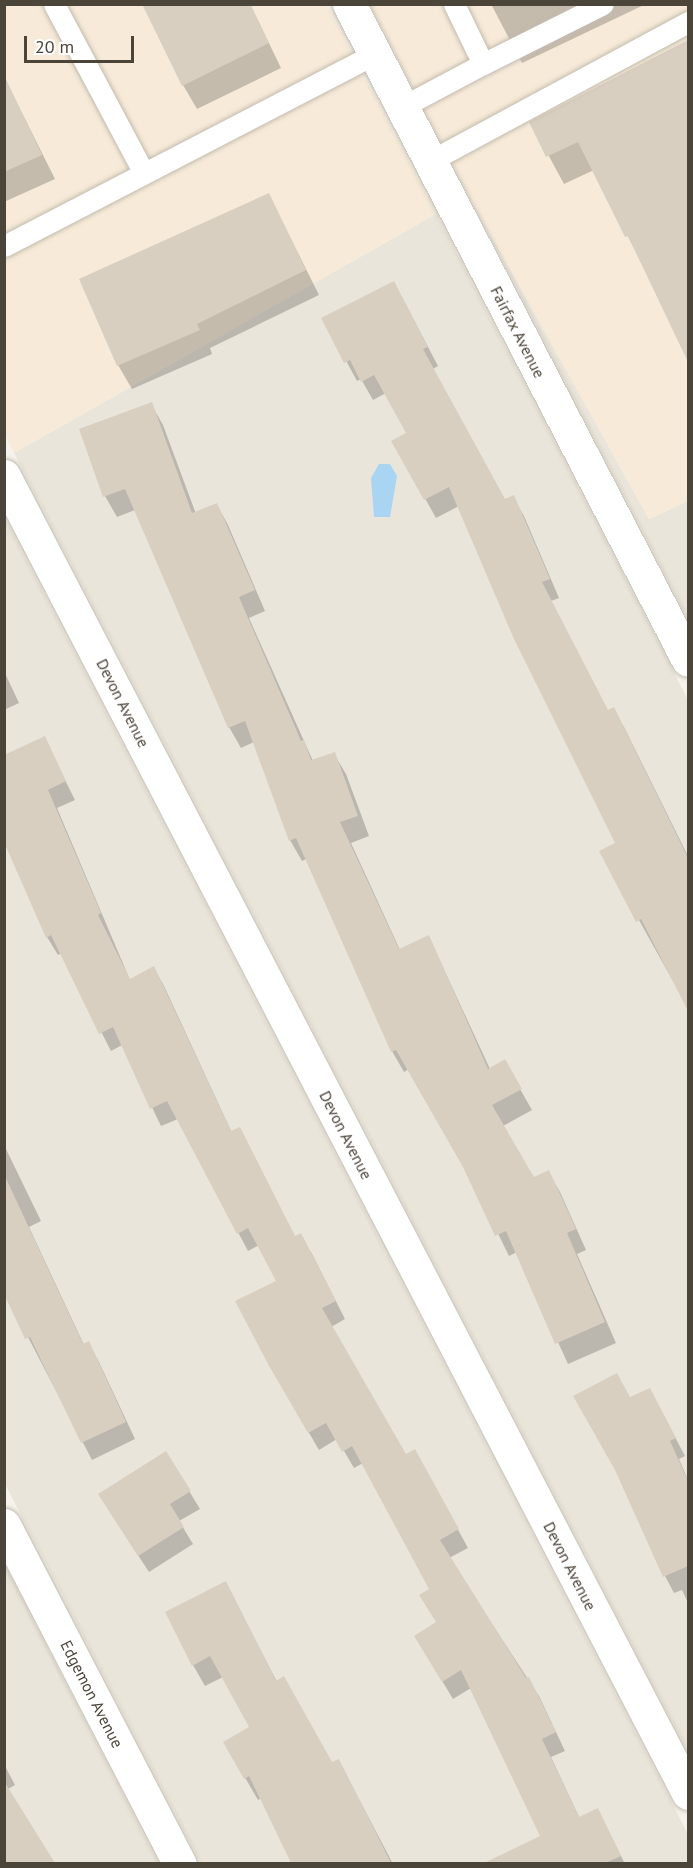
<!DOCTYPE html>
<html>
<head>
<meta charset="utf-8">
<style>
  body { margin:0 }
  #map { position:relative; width:693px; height:1868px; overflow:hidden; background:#f6f3ec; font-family:"PT Sans",sans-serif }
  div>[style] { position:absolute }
  .residential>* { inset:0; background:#eae5da }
  .commercial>* { inset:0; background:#f7ead8 }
  .water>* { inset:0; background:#a9d4f2 }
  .shadow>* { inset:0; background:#0003 }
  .building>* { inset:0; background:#d8cfc1 }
  .roads { filter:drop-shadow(0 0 2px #c2bbae) drop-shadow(0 0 2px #c2bbae) }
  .service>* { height:21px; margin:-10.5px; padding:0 10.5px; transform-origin:10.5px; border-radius:10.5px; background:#fff }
  .minor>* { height:33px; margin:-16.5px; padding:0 16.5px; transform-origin:16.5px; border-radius:16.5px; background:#fff }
  .tertiary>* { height:33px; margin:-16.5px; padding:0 16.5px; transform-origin:16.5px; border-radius:16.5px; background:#fff }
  span { translate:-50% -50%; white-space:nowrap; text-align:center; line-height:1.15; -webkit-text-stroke:4.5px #fff; paint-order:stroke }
  .street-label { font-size:16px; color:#4b4439 }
  .frame { position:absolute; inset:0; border:6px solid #4b4439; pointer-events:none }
  .scale { position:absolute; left:24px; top:36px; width:110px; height:27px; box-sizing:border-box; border:3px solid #4b4439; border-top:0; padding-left:8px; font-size:18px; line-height:21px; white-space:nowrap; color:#4b4439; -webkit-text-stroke:4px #fff; paint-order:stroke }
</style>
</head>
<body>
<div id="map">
  <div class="residential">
    <div style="clip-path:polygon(469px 195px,649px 519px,688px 501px,688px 618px)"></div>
    <div style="clip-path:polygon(436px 214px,688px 700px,688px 1751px,14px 453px)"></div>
    <div style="clip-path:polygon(4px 517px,688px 1834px,688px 1863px,201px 1863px,5px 1484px)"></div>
    <div style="clip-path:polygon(5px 1566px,158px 1863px,5px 1863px)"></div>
  </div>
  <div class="commercial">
    <div style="clip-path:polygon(9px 4px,327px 5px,436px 214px,14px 453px,5px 435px,5px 7px)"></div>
    <div style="clip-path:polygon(370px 5px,688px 5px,688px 501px,649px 519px,469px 195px)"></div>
  </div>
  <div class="water">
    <div style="clip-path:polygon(390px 464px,397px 476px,390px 517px,374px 517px,371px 478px,379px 464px)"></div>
  </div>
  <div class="shadow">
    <div style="clip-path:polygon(250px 4px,281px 68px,197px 109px,183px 85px)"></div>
    <div style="clip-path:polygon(491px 4px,646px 4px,522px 63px)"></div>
    <div style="clip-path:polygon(688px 42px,688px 354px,594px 170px,564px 184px,531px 123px)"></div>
    <div style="clip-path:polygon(4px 77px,55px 179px,4px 202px)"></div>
    <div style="clip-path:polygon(269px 195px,319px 295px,210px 348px,212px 354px,132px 389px,118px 365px)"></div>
    <div style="clip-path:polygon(404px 301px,438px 366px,433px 369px,505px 500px,513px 497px,524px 516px,559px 598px,551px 601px,608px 711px,613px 709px,624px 727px,688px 856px,688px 1008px,601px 852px,617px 844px,459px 506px,436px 518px,393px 441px,409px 433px,386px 393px,373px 400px,361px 379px,357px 381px,323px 318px)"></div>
    <div style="clip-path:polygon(151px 404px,163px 425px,196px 514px,217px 505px,228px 525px,265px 611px,249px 618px,313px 761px,334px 754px,346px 774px,369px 836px,351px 843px,400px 950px,429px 937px,490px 1069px,504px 1061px,532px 1110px,503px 1126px,534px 1179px,548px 1172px,560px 1192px,586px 1250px,577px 1254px,616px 1343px,568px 1364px,517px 1252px,509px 1256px,465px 1166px,409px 1069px,404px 1072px,392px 1051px,306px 859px,302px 861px,290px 840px,254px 742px,241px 748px,229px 727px,135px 510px,117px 517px,105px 496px)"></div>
    <div style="clip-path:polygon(4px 671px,19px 703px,4px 710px)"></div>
    <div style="clip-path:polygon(44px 738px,75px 800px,57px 808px,130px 980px,154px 968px,164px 986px,232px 1133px,240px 1129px,295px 1237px,311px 1252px,345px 1319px,331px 1327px,405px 1456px,425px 1469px,468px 1548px,449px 1558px,539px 1696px,565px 1751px,551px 1757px,580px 1819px,607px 1828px,625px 1864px,526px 1864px,518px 1848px,542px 1837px,471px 1688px,453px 1699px,426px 1654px,437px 1623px,431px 1589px,363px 1463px,354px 1468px,337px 1439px,319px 1450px,269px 1364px,278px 1281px,259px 1245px,248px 1251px,178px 1119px,161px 1126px,122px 1045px,111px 1051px,61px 953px,58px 955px,47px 937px)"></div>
    <div style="clip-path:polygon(4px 1145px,41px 1221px,29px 1227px,84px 1345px,88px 1343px,98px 1360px,135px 1439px,92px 1460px,4px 1291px)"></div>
    <div style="clip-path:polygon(630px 1399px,659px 1407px,685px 1456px,679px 1459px,688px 1480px,688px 1603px,682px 1590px,674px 1593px,665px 1576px,616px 1470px)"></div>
    <div style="clip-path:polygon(166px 1453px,200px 1509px,179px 1521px,193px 1544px,149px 1572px,110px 1512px)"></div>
    <div style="clip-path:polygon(226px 1583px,277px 1682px,332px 1764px,339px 1761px,393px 1864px,293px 1864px,261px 1798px,258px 1800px,225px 1743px,251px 1728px,223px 1677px,205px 1686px,193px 1665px)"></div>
    <div style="clip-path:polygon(4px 1764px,15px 1785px,8px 1789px,55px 1864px,4px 1864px)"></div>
  </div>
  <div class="building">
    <div style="clip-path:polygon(142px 4px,250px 4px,269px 43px,182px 86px)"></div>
    <div style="clip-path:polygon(688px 40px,688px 362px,628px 236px,625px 237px,578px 142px,546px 157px,529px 122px)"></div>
    <div style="clip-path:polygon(4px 75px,42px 155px,4px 172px)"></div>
    <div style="clip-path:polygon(269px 193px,306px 270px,197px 324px,200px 330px,117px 366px,79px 279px)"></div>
    <div style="clip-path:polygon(394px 281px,428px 347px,423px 349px,505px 499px,514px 495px,550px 579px,542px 582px,608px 710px,614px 707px,688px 858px,688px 1011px,641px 919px,636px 922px,599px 851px,615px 843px,514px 639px,449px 487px,424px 500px,391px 441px,406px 433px,374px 375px,361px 382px,350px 360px,344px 363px,321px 318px)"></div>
    <div style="clip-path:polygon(152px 402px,192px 513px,217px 503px,255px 590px,239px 597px,301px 741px,304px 740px,311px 760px,335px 752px,358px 816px,340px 822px,399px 949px,429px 935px,488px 1069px,505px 1059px,522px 1089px,492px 1105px,534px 1177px,549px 1170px,576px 1229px,567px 1233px,605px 1322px,555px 1344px,506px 1231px,495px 1236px,463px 1167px,396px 1050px,391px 1052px,296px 838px,289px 841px,245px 721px,228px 728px,125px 489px,103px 497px,79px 429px)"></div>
    <div style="clip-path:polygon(45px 736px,66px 781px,48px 790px,101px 913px,98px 915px,130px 979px,154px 966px,231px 1131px,240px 1127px,295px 1236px,301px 1233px,336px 1301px,322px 1308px,406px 1454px,415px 1449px,459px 1529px,440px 1540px,526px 1678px,529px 1677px,556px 1732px,542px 1739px,579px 1817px,598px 1808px,621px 1856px,605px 1863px,484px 1863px,540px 1836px,461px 1670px,442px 1682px,414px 1636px,436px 1622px,419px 1595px,429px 1589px,352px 1446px,342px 1452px,326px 1423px,308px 1433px,268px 1364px,235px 1301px,276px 1281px,248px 1228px,237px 1234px,167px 1101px,150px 1109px,113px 1027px,99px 1034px,51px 935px,46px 938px,4px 842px,4px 755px)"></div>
    <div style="clip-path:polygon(4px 1174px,83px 1344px,89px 1341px,126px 1422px,81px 1443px,30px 1337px,25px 1339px,4px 1294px)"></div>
    <div style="clip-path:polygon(617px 1373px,630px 1397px,650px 1388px,676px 1438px,670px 1441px,688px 1481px,688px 1566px,663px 1577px,615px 1470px,573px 1396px)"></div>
    <div style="clip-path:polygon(166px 1451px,191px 1491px,170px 1504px,184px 1527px,138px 1556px,98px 1494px)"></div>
    <div style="clip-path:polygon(226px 1581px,276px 1681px,284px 1676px,332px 1762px,339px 1759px,391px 1863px,291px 1863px,249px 1776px,244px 1779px,223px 1742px,249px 1727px,210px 1656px,192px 1666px,165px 1612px)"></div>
    <div style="clip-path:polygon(4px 1781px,55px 1863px,4px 1863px)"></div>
  </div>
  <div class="roads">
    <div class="service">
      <div style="left:54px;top:4px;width:191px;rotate:62deg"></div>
      <div style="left:483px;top:64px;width:134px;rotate:-26.6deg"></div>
      <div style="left:402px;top:107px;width:92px;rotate:-28deg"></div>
      <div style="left:483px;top:64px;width:67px;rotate:-115.8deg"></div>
      <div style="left:430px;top:161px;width:293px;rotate:-28.3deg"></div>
      <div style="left:4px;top:246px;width:418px;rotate:-27.4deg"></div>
    </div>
    <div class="minor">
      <div style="left:349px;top:4px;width:738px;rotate:62.67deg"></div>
      <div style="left:4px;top:476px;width:1484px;rotate:62.55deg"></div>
    </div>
    <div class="tertiary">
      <div style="left:4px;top:1525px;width:382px;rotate:62.6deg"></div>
    </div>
  </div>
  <div class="street-label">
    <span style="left:518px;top:332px;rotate:63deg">Fairfax Avenue</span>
    <span style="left:123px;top:703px;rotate:63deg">Devon Avenue</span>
    <span style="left:346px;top:1135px;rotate:63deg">Devon Avenue</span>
    <span style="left:570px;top:1566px;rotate:63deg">Devon Avenue</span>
    <span style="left:92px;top:1694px;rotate:63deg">Edgemon Avenue</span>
  </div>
  <div class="frame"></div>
  <div class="scale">20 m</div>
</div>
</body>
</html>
